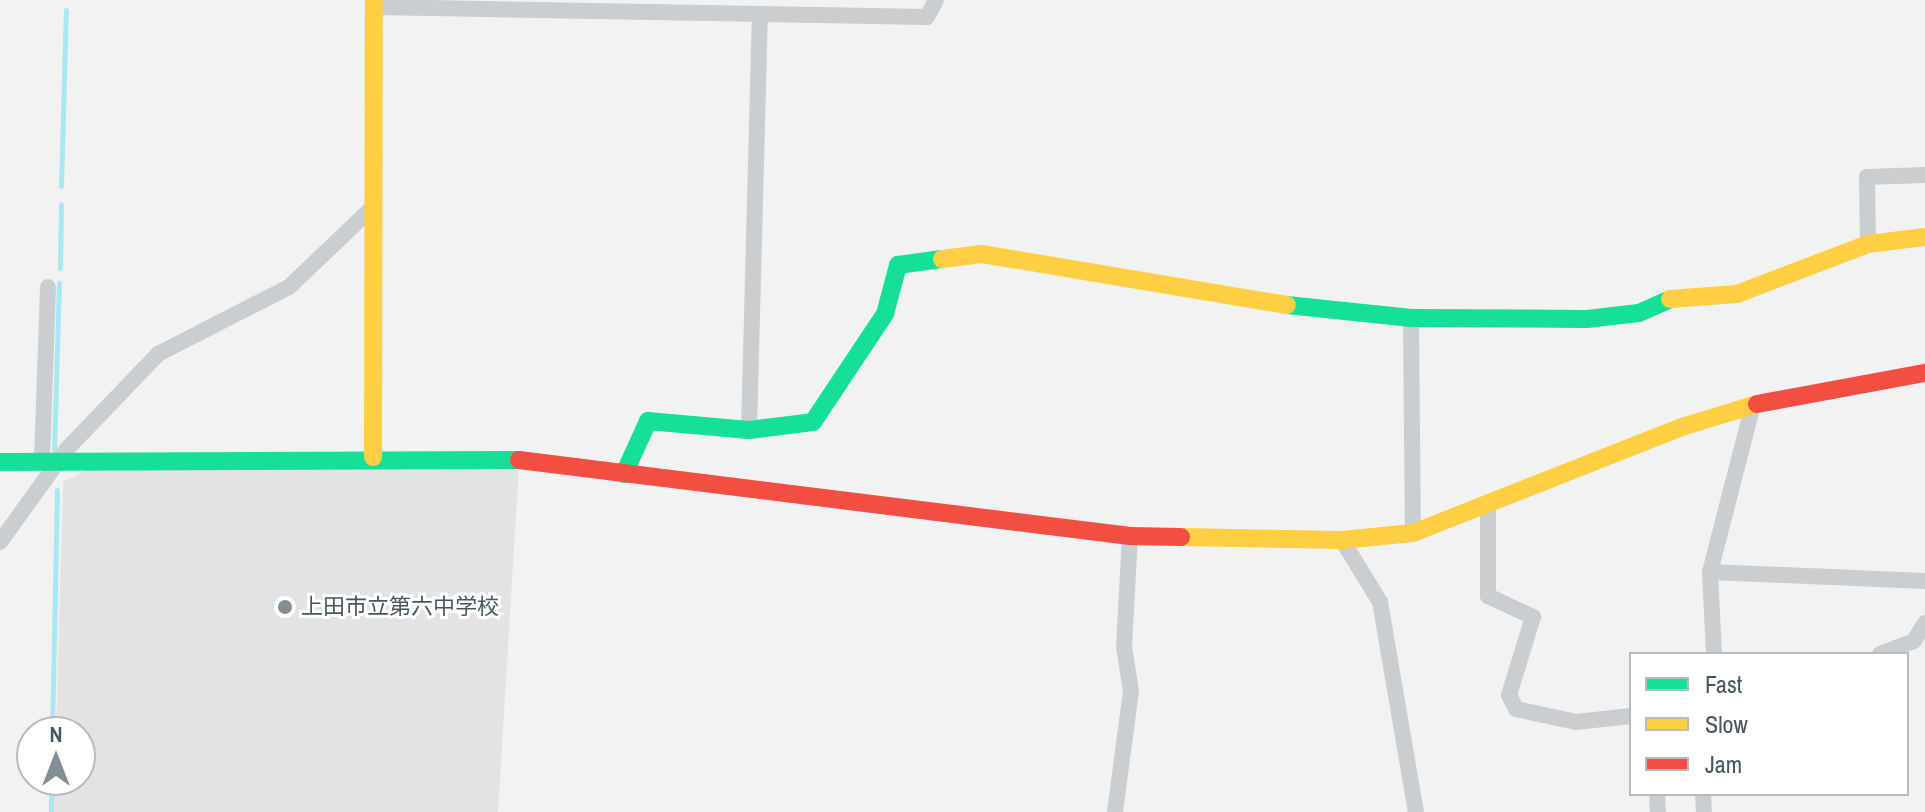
<!DOCTYPE html>
<html>
<head>
<meta charset="utf-8">
<style>
  body { margin:0 }
  #map { position:relative; width:1925px; height:812px; overflow:hidden; background:#f2f2f2; font-family:"Archivo Narrow","Noto Sans JP",sans-serif }
  div>[style] { position:absolute }
  .education>* { inset:0; background:#e4e3e4 }
  .stream>* { height:5px; margin:-2.5px; padding:0 2.5px; transform-origin:2.5px; border-radius:2.5px; background:#a8e8f1 }
  .street>* { height:16px; margin:-8px; padding:0 8px; transform-origin:8px; border-radius:8px; background:#cbced1 }
  .fast>* { height:18px; margin:-9px; padding:0 9px; transform-origin:9px; border-radius:9px; background:#16e098 }
  .slow>* { height:18px; margin:-9px; padding:0 9px; transform-origin:9px; border-radius:9px; background:#ffcf43 }
  .jam>* { height:18px; margin:-9px; padding:0 9px; transform-origin:9px; border-radius:9px; background:#f24e42 }
  .dots>* { width:22px; height:22px; translate:-50% -50%; box-sizing:border-box; border:4px solid #fff; border-radius:50% }
  span { translate:-50% -50%; white-space:nowrap; text-align:center; line-height:1.15; -webkit-text-stroke:6px #fff; paint-order:stroke }
  .poi-label { font-size:22px; color:#485660 }
  .left { translate:0 -50%; text-align:left }
  .legend { position:absolute; left:1629px; top:652px; width:280px; height:144px; box-sizing:border-box; background:#fff; border:2px solid #b6bbbf; margin:0; padding:10px 14px; list-style:none; font-size:24px; color:#485660 }
  .legend li { display:flex; align-items:center; gap:16px; height:40px }
  .legend b { width:40px; border:2px solid #b6bbbf }
  .north { position:absolute; left:16px; top:716px; width:80px; height:80px; box-sizing:border-box; background:#fff; border:2px solid #b6bbbf; border-radius:50%; rotate:0deg; font-size:22px; font-weight:700; line-height:32px; text-align:center; color:#485660 }
  .north::after { content:''; display:block; margin:auto; width:28px; height:36px; background:#848d93; clip-path:polygon(50% 0,100% 100%,50% 72%,0 100%) }
</style>
</head>
<body>
<div id="map">
  <div class="education">
    <div style="clip-path:polygon(519px 466px,498px 812px,53px 812px,54px 780px,80px 780px,80px 732px,56px 732px,63px 482px,90px 468px)"></div>
  </div>
  <div class="stream">
    <div style="left:61px;top:186px;width:176px;rotate:-88.4deg"></div>
    <div style="left:60px;top:268px;width:64px;rotate:-89.1deg"></div>
    <div style="left:54px;top:450px;width:167px;rotate:-88.3deg"></div>
    <div style="left:52px;top:732px;width:242px;rotate:-88.8deg"></div>
    <div style="left:51px;top:812px;width:32px;rotate:-90deg"></div>
  </div>
  <div class="street">
    <div style="left:374px;top:7px;width:553px;rotate:1.04deg"></div>
    <div style="left:927px;top:17px;width:19px;rotate:-62deg"></div>
    <div style="left:1868px;top:244px;width:67px;rotate:-90.9deg"></div>
    <div style="left:1867px;top:177px;width:58px;rotate:-2deg"></div>
    <div style="left:1411px;top:318px;width:215px;rotate:89.5deg"></div>
    <div style="left:749px;top:430px;width:413px;rotate:-88.5deg"></div>
    <div style="left:42px;top:459px;width:172px;rotate:-88deg"></div>
    <div style="left:1488px;top:505px;width:91px;rotate:90deg"></div>
    <div style="left:1488px;top:596px;width:50px;rotate:25deg"></div>
    <div style="left:1533px;top:617px;width:82px;rotate:107.1deg"></div>
    <div style="left:1509px;top:695px;width:16px;rotate:63deg"></div>
    <div style="left:1516px;top:709px;width:61px;rotate:12.2deg"></div>
    <div style="left:1576px;top:722px;width:55px;rotate:-6.2deg"></div>
    <div style="left:1342px;top:540px;width:73px;rotate:58.5deg"></div>
    <div style="left:1380px;top:602px;width:213px;rotate:80.3deg"></div>
    <div style="left:0;top:542px;width:115px;rotate:-54.2deg"></div>
    <div style="left:67px;top:449px;width:132px;rotate:-46.2deg"></div>
    <div style="left:158px;top:354px;width:147px;rotate:-27.1deg"></div>
    <div style="left:289px;top:287px;width:117px;rotate:-43.6deg"></div>
    <div style="left:1710px;top:572px;width:215px;rotate:2.4deg"></div>
    <div style="left:1714px;top:654px;width:82px;rotate:-92.8deg"></div>
    <div style="left:1710px;top:572px;width:172px;rotate:-75.6deg"></div>
    <div style="left:1880px;top:654px;width:36px;rotate:-21deg"></div>
    <div style="left:1914px;top:641px;width:21px;rotate:-59deg"></div>
    <div style="left:1657px;top:794px;width:18px;rotate:87deg"></div>
    <div style="left:1703px;top:794px;width:18px;rotate:87deg"></div>
    <div style="left:1115px;top:812px;width:122px;rotate:-82.5deg"></div>
    <div style="left:1131px;top:691px;width:45px;rotate:-99deg"></div>
    <div style="left:1124px;top:647px;width:111px;rotate:-86.9deg"></div>
  </div>
  <div class="fast">
    <div style="left:1287px;top:305px;width:125px;rotate:6deg"></div>
    <div style="left:1411px;top:318px;width:176px;rotate:0.3deg"></div>
    <div style="left:1587px;top:319px;width:52px;rotate:-6.6deg"></div>
    <div style="left:1639px;top:313px;width:34px;rotate:-24deg"></div>
    <div style="left:0;top:462px;width:519px;rotate:-0.22deg"></div>
    <div style="left:624px;top:474px;width:58px;rotate:-65.6deg"></div>
    <div style="left:648px;top:421px;width:101px;rotate:5.1deg"></div>
    <div style="left:749px;top:430px;width:64px;rotate:-7.1deg"></div>
    <div style="left:813px;top:422px;width:130px;rotate:-56.3deg"></div>
    <div style="left:885px;top:314px;width:51px;rotate:-75.1deg"></div>
    <div style="left:898px;top:265px;width:44px;rotate:-7.8deg"></div>
  </div>
  <div class="slow">
    <div style="left:942px;top:259px;width:40px;rotate:-7.1deg"></div>
    <div style="left:982px;top:254px;width:309px;rotate:9.5deg"></div>
    <div style="left:1670px;top:299px;width:67px;rotate:-4.3deg"></div>
    <div style="left:1737px;top:294px;width:140px;rotate:-20.9deg"></div>
    <div style="left:1868px;top:244px;width:57px;rotate:-7deg"></div>
    <div style="left:373px;top:457px;width:457px;rotate:-89.9deg"></div>
    <div style="left:1181px;top:537px;width:161px;rotate:1.1deg"></div>
    <div style="left:1342px;top:540px;width:71px;rotate:-5.6deg"></div>
    <div style="left:1413px;top:533px;width:292px;rotate:-21.5deg"></div>
    <div style="left:1685px;top:426px;width:75px;rotate:-17deg"></div>
  </div>
  <div class="jam">
    <div style="left:1757px;top:404px;width:171px;rotate:-10.5deg"></div>
    <div style="left:519px;top:460px;width:616px;rotate:7.09deg"></div>
    <div style="left:1130px;top:536px;width:51px;rotate:1.1deg"></div>
  </div>
  <div class="dots">
    <div style="left:285px;top:607px;background:#848d93"></div>
  </div>
  <div class="poi-label">
    <span class="left" style="left:301px;top:607px">上田市立第六中学校</span>
  </div>
  <ul class="legend">
  <li><b style="height:10px;background:#16e098"></b>Fast</li>
  <li><b style="height:10px;background:#ffcf43"></b>Slow</li>
  <li><b style="height:10px;background:#f24e42"></b>Jam</li>
  </ul>
  <div class="north">N</div>
</div>
</body>
</html>
